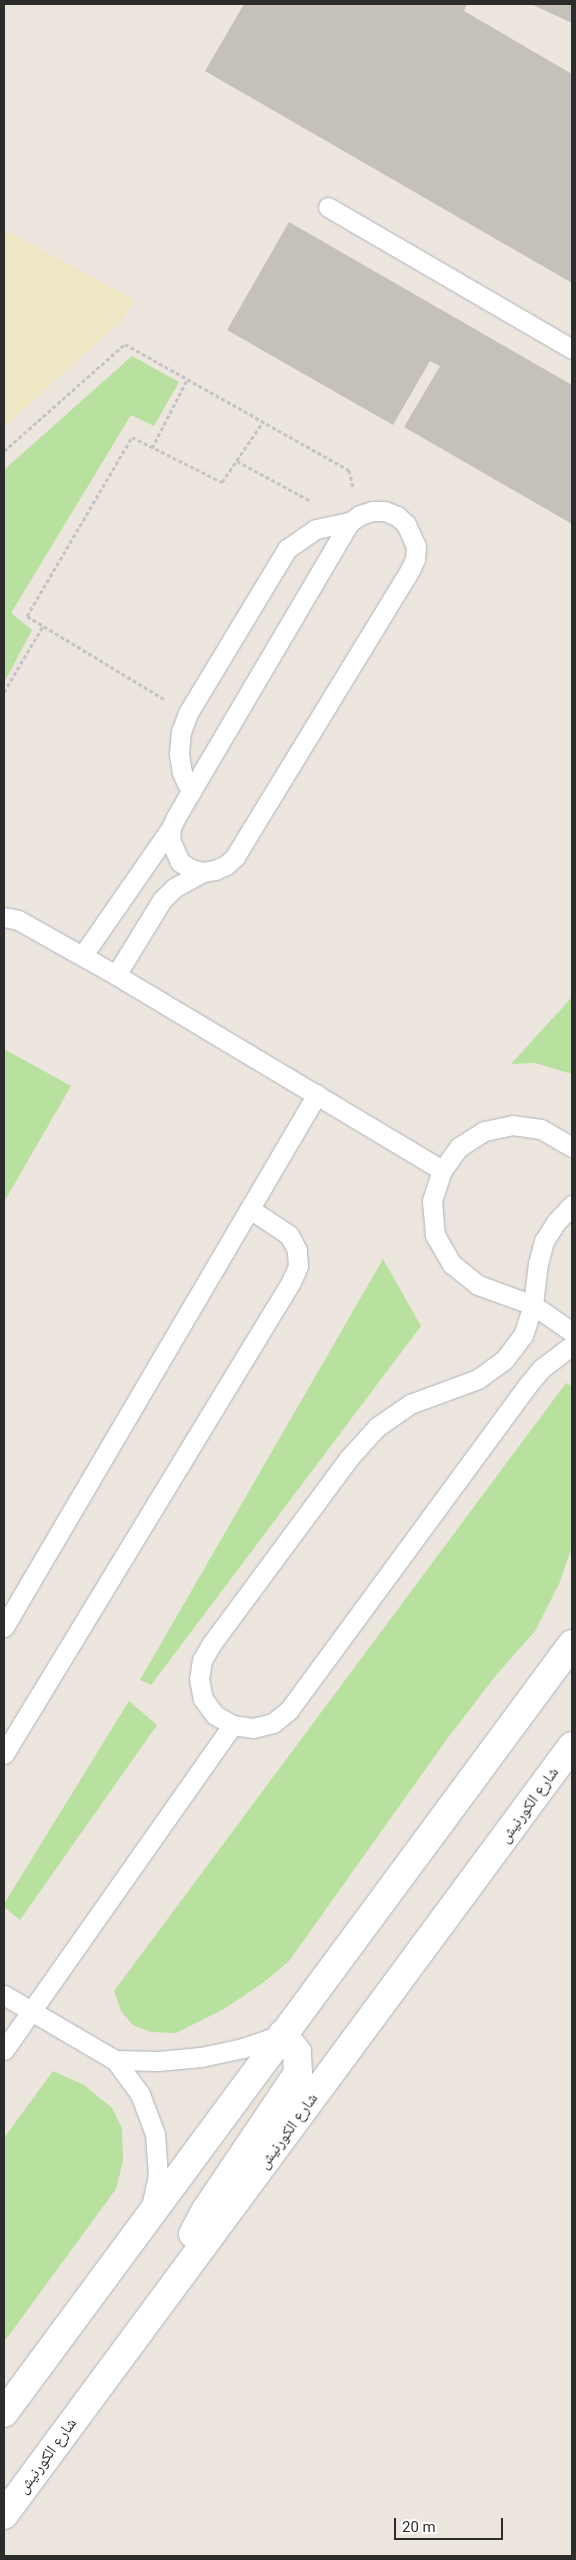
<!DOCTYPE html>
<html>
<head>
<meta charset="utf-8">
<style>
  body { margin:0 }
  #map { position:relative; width:576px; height:2560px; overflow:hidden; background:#ece6df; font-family:Roboto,"Noto Naskh Arabic",sans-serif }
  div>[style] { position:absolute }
  .green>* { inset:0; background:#b8e09e }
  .sand>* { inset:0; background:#efe7c4 }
  .building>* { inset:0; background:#c5c1ba }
  .path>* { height:3px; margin-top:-1.5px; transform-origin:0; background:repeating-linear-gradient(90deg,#c4c4c4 0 4px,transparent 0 6.5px) }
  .roads { filter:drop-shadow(0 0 1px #afb2bb) drop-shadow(0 0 1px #afb2bb) }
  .lane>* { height:19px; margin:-9.5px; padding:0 9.5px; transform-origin:9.5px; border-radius:9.5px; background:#fff }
  .secondary>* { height:28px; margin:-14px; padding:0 14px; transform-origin:14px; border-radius:14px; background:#fff }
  span { translate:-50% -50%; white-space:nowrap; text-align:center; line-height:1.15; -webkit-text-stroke:4px #fff; paint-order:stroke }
  .street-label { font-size:16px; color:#2c2c2c }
  .frame { position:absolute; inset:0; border:5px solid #2c2c2c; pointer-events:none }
  .scale { position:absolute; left:394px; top:2518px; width:109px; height:22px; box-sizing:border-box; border:2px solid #2c2c2c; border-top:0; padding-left:6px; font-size:15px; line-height:18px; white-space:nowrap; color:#2c2c2c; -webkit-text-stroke:4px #fff; paint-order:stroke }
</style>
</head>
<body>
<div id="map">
  <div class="green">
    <div style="clip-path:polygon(132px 356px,179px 382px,154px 426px,131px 415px,11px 613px,32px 630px,4px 683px,4px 470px)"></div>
    <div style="clip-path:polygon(572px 997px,572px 1074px,535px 1063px,511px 1064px)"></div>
    <div style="clip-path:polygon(4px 1049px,71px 1086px,4px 1202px)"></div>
    <div style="clip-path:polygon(383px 1259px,421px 1326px,151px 1685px,140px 1680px)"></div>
    <div style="clip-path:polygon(566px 1383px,572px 1386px,572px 1547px,559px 1584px,535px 1631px,497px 1674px,447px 1739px,289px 1961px,264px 1982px,224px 2009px,176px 2033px,151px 2032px,133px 2025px,121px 2011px,114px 1991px)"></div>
    <div style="clip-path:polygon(129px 1701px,157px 1725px,20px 1920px,4px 1907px,4px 1904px)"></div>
    <div style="clip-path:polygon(53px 2071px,84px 2085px,112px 2108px,122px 2128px,123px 2161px,116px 2189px,4px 2342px,4px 2138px)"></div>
  </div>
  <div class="sand">
    <div style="clip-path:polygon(4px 230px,135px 300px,122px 320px,4px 427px)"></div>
  </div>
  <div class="building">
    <div style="clip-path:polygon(244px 4px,467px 4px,464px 11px,572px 74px,572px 283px,205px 71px)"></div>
    <div style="clip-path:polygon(531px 4px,572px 4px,572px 23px)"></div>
    <div style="clip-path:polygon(289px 222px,572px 385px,572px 524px,404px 427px,440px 366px,430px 361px,393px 425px,227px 330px)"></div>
  </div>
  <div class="path">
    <div style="left:152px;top:448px;width:76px;rotate:-62.8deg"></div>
    <div style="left:4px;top:451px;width:162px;rotate:-41.5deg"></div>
    <div style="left:125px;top:344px;width:257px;rotate:29.4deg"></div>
    <div style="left:349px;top:470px;width:17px;rotate:77deg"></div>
    <div style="left:237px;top:461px;width:84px;rotate:28.4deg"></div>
    <div style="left:4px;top:692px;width:77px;rotate:-59.4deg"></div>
    <div style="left:164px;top:699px;width:160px;rotate:-148.8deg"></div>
    <div style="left:27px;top:616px;width:208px;rotate:-59.6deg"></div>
    <div style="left:132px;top:437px;width:101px;rotate:26.6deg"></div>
    <div style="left:222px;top:482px;width:73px;rotate:-55.7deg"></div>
  </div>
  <div class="roads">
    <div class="lane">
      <div style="left:328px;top:207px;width:282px;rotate:30.2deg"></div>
      <div style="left:372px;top:511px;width:13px"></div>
      <div style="left:385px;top:511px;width:13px;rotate:23deg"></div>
      <div style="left:397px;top:516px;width:12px;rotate:42deg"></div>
      <div style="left:406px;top:524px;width:24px;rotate:66deg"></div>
      <div style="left:416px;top:546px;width:13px;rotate:94deg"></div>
      <div style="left:415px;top:559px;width:12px;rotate:114deg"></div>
      <div style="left:410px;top:570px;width:336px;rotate:121.4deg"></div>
      <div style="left:235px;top:857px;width:12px;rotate:138deg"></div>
      <div style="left:226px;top:865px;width:12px;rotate:156deg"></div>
      <div style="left:215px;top:870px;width:12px;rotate:171deg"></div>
      <div style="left:203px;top:872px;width:12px;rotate:-166deg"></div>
      <div style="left:191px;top:869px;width:13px;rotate:-148deg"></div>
      <div style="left:180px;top:862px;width:24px;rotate:-114deg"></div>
      <div style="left:170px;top:840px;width:12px;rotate:-85deg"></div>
      <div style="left:171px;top:828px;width:12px;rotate:-66deg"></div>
      <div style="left:176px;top:817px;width:329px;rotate:-59.5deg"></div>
      <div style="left:343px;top:533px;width:13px;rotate:-58deg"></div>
      <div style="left:350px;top:522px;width:12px;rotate:-35deg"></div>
      <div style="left:360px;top:515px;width:13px;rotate:-18deg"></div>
      <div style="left:191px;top:792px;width:21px;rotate:-115deg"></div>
      <div style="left:182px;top:773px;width:20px;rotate:-99deg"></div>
      <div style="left:179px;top:753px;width:21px;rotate:-85deg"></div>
      <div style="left:181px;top:732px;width:20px;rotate:-70deg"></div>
      <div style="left:188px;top:713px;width:192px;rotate:-58.9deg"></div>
      <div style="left:287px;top:549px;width:35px;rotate:-35deg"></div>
      <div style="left:316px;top:529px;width:35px;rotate:-12deg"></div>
      <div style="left:4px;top:917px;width:14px;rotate:12deg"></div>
      <div style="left:18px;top:920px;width:112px;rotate:29.3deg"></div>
      <div style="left:116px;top:975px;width:380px;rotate:30.9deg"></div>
      <div style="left:83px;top:955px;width:155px;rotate:-55.3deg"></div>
      <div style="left:116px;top:975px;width:88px;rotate:-58.5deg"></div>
      <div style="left:162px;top:900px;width:17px;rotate:-45deg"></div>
      <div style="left:174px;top:888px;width:33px;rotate:-29deg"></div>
      <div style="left:572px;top:1147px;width:36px;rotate:-150deg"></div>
      <div style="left:541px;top:1129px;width:28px;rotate:-172deg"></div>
      <div style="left:513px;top:1125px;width:30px;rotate:168deg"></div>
      <div style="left:484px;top:1131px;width:30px;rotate:147deg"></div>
      <div style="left:459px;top:1147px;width:29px;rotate:126deg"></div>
      <div style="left:442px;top:1170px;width:33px;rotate:108deg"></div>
      <div style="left:432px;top:1201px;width:34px;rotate:85deg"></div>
      <div style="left:435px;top:1235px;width:34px;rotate:60deg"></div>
      <div style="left:452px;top:1264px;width:33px;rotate:39deg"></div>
      <div style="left:478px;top:1285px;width:59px;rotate:20deg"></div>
      <div style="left:533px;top:1305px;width:47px;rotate:34.7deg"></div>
      <div style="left:572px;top:1205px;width:23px;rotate:133deg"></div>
      <div style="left:556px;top:1222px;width:22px;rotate:122deg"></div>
      <div style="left:544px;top:1241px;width:23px;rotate:105deg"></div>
      <div style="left:538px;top:1263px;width:42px;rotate:96.8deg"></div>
      <div style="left:533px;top:1305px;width:32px;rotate:108deg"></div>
      <div style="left:523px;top:1335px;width:31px;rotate:127deg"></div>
      <div style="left:504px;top:1360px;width:32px;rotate:144deg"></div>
      <div style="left:478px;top:1379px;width:72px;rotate:159.8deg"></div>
      <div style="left:410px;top:1404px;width:40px;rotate:145.1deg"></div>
      <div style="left:377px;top:1427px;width:42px;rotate:132.1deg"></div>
      <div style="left:349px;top:1458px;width:230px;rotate:126.5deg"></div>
      <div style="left:212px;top:1643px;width:20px;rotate:120deg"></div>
      <div style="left:202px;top:1660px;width:19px;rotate:99deg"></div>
      <div style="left:199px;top:1679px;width:20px;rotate:79deg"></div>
      <div style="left:203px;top:1699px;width:20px;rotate:53deg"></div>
      <div style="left:215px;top:1715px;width:20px;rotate:30deg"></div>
      <div style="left:232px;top:1725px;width:21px;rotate:8deg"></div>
      <div style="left:253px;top:1728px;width:21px;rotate:-14deg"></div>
      <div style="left:273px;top:1723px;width:21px;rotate:-39deg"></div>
      <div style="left:289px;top:1710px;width:401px;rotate:-53.7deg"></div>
      <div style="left:526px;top:1387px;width:25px;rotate:-50deg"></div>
      <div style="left:542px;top:1368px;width:38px;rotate:-37deg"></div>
      <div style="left:4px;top:1627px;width:618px;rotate:-59.58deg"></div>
      <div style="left:4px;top:1754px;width:552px;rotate:-58.7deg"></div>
      <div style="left:291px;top:1282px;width:17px;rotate:-66deg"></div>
      <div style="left:298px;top:1266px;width:16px;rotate:-94deg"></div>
      <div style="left:297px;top:1250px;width:17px;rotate:-118deg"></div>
      <div style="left:289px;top:1235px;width:47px;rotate:-146.3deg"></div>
      <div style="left:4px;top:1995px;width:129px;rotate:30.4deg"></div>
      <div style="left:115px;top:2060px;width:42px;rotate:53.7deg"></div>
      <div style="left:140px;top:2094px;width:43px;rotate:69.4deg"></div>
      <div style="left:155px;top:2134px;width:42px;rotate:85.9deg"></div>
      <div style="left:158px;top:2176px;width:35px;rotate:103deg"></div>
      <div style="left:4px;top:2050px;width:397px;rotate:-54.9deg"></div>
      <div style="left:115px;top:2060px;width:43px;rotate:1.3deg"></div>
      <div style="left:158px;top:2061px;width:43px;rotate:-5.3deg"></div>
      <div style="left:201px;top:2057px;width:43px;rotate:-12.1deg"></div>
      <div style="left:243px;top:2048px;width:42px;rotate:-19.3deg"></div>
    </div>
    <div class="secondary">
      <div style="left:193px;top:2234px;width:27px;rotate:-62deg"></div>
      <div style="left:206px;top:2210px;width:165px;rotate:-56.1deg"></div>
      <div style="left:298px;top:2073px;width:21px;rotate:-93deg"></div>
      <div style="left:297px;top:2052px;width:23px;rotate:-128deg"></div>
      <div style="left:4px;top:2413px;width:956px;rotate:-53.55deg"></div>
      <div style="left:4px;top:2515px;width:956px;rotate:-53.55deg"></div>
    </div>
  </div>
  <div class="street-label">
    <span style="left:529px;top:1805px;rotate:-54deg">شارع الكورنيش</span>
    <span style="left:288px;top:2131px;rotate:-54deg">شارع الكورنيش</span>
    <span style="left:47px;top:2456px;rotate:-54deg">شارع الكورنيش</span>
  </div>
  <div class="frame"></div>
  <div class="scale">20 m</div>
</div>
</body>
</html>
